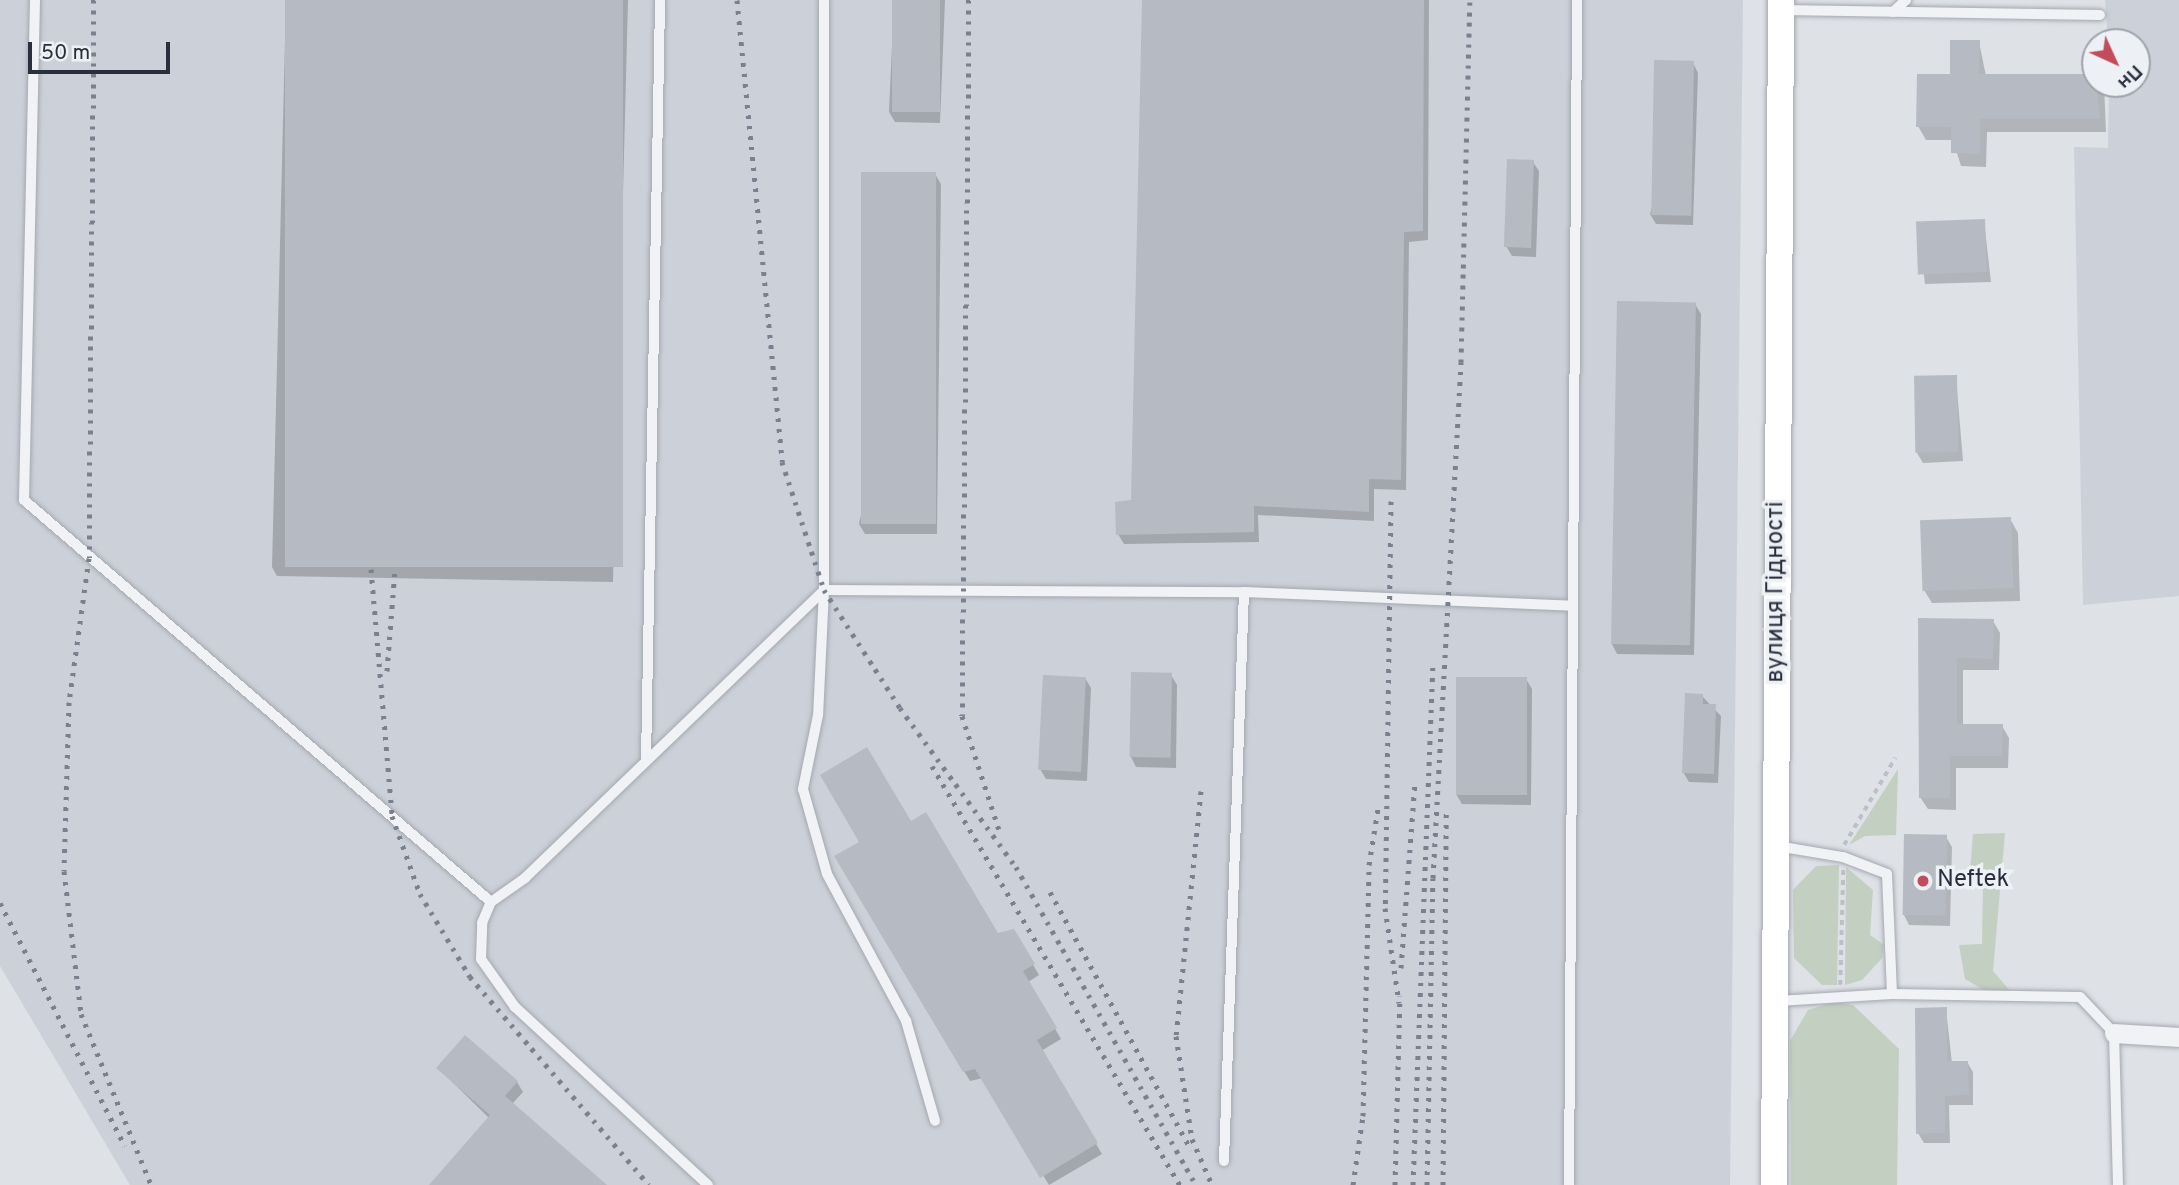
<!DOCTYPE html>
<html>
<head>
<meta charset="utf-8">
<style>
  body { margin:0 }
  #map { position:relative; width:2179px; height:1185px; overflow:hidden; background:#dee1e6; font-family:Overpass,sans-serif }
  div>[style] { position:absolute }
  .built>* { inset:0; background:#ccd0d8 }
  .green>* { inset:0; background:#c3cfc0 }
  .shadow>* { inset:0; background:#0003 }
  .building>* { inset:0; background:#b6bac2; transform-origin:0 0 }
  .path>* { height:3.5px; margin-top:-1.75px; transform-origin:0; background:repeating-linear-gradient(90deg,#bcbfc5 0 5px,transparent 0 10px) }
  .roads { filter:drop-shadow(0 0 2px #a4a8b0) drop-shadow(0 0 2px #a4a8b0) }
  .lane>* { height:10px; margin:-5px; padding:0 5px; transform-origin:5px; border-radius:5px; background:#f0f2f5 }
  .street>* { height:19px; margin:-9.5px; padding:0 9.5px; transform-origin:9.5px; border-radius:9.5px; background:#f0f2f5 }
  .secondary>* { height:26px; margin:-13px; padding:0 13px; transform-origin:13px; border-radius:13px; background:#fff }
  .rail>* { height:5px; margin-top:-2.5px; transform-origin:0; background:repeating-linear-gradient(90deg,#79818e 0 3.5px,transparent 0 10.5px) }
  .dots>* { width:19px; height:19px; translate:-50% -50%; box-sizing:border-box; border:4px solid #edf0f4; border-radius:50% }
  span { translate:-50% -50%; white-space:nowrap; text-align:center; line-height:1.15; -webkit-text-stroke:7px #edf0f4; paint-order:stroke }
  .street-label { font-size:24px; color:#292f3c }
  .poi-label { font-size:24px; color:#292f3c }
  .left { translate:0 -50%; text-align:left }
  .north { position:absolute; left:2081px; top:28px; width:70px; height:70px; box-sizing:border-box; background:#edf0f4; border:2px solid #9fa3aa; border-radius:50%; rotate:135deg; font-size:19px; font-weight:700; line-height:28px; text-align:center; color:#292f3c }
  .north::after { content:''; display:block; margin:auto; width:24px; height:32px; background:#c24c5c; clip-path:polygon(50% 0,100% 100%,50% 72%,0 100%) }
  .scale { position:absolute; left:28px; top:42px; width:142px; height:32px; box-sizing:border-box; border:4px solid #292f3c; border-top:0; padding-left:9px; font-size:21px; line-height:24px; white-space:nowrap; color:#292f3c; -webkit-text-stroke:5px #edf0f4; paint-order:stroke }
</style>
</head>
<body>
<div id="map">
  <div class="built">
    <div style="clip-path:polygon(0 0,1743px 0,1730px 1185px,130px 1185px,0 966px)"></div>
    <div style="clip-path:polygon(2105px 0,2179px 0,2179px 596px,2083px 605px,2074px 147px,2108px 148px,2109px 84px,2137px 84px,2137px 42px,2108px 42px)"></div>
  </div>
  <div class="green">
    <div style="clip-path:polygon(1898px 769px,1896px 835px,1865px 836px,1849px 845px)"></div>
    <div style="clip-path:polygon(2005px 833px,1993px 971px,2011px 992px,1989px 993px,1965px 979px,1959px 945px,1982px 944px,1983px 886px,1969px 885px,1973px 834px)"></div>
    <div style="clip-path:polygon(1839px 865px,1837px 985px,1822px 985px,1794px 958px,1793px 890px,1816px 866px)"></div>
    <div style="clip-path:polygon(1846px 867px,1873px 890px,1870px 935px,1884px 945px,1882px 958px,1862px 980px,1845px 985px)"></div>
    <div style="clip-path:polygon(1834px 1002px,1853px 1005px,1899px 1049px,1897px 1185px,1791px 1185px,1790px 1041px,1808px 1010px)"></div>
  </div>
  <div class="shadow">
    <div style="clip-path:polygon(286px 0,628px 0,613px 582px,277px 576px,272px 567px)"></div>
    <div style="clip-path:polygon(894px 0,945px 0,940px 123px,895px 122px,889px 112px)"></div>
    <div style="clip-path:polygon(1144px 0,1429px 0,1428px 240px,1409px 242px,1406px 490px,1374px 489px,1374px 521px,1258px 515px,1259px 542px,1124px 544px,1118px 534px,1133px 501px)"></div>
    <div style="clip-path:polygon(1979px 42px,1986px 76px,2104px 84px,2106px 132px,1987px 132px,1986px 167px,1961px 166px,1953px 140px,1926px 140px,1918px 126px)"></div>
    <div style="clip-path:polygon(1693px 63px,1698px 73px,1693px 225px,1656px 224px,1650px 214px)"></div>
    <div style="clip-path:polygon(1533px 162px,1539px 171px,1536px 257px,1512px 256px,1506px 246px)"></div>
    <div style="clip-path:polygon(935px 174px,941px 184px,937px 534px,865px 534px,859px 524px)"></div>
    <div style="clip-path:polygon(1984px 221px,1991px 282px,1925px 284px,1918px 223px)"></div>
    <div style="clip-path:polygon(1695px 304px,1701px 314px,1694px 655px,1617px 654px,1612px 644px)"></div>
    <div style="clip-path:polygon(1956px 377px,1963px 461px,1923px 463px,1917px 453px)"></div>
    <div style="clip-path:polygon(2010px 519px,2018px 533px,2020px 601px,1932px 603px,1924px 590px)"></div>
    <div style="clip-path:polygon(1920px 620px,1993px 621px,2000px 633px,1999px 670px,1963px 670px,1963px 726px,2002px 726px,2009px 738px,2008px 768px,1956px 768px,1956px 810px,1928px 809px,1920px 797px)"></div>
    <div style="clip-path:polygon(1171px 675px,1177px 685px,1176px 768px,1136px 767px,1131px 757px)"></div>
    <div style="clip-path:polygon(1085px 678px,1091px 688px,1087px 781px,1046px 779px,1040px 769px)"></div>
    <div style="clip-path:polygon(1526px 679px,1532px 689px,1531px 805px,1462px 804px,1456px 794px)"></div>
    <div style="clip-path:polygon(1702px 696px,1721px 716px,1718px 783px,1689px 782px,1683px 772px)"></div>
    <div style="clip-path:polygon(910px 823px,997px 935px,1013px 931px,1039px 975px,1028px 982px,1061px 1039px,1041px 1051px,1102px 1154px,1049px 1185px,983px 1078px,970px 1081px,837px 857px)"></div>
    <div style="clip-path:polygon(1946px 837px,1952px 847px,1950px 926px,1909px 925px,1904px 915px)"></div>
    <div style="clip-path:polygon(1946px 1009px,1952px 1063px,1967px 1062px,1973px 1072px,1973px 1105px,1949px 1105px,1950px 1143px,1924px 1143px,1918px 1133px)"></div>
    <div style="clip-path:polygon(465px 1037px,517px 1082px,523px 1092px,512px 1104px,605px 1185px,438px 1185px,489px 1118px,438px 1068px)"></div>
  </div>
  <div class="building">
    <div style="left:285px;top:0;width:338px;height:567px"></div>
    <div style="left:892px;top:0;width:48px;height:112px"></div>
    <div style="clip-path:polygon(1142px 0,1424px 0,1423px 231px,1404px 232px,1401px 480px,1369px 479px,1369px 512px,1254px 506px,1254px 532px,1116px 535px,1115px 502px,1131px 500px)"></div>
    <div style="clip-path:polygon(1950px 40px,1980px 40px,1979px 74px,2095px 74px,2100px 119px,1980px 119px,1980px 154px,1951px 153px,1951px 127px,1916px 127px,1917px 74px,1950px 74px)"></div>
    <div style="left:1654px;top:60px;width:40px;height:155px;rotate:1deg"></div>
    <div style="left:1507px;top:159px;width:27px;height:88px;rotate:2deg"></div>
    <div style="left:861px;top:172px;width:75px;height:352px"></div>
    <div style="left:1985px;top:219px;width:53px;height:69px;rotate:88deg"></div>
    <div style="left:1617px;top:301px;width:79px;height:343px;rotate:1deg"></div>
    <div style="left:1957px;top:375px;width:77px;height:43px;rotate:89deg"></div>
    <div style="left:2011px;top:517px;width:71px;height:91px;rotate:88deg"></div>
    <div style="clip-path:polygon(1918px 618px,1994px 619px,1993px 659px,1957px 658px,1957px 724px,2003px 724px,2002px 756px,1950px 756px,1950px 798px,1919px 798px)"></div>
    <div style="left:1131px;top:672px;width:41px;height:85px;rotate:1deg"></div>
    <div style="left:1043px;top:675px;width:43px;height:95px;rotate:3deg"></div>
    <div style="left:1456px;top:677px;width:71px;height:118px"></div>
    <div style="clip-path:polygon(1685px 693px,1703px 694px,1703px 704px,1716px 704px,1714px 774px,1682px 773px)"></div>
    <div style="clip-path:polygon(867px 747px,911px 821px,926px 812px,998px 933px,1014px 929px,1035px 964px,1023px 971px,1057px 1028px,1037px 1040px,1098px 1143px,1040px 1178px,975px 1069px,963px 1072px,834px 856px,859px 842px,820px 775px)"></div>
    <div style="left:1904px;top:834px;width:43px;height:81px;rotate:1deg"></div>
    <div style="clip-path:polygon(1947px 1007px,1947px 1061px,1968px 1061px,1969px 1095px,1945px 1096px,1945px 1133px,1916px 1134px,1915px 1008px)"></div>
    <div style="clip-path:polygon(465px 1035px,518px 1081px,505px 1096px,607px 1185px,429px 1185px,490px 1115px,436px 1068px)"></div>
  </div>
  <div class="path">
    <div style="left:1844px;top:845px;width:101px;rotate:-59.6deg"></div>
    <div style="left:1840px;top:985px;width:115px;rotate:-88.5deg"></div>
  </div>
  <div class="roads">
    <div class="lane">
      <div style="left:35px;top:0;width:500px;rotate:91.26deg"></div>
      <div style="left:24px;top:500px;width:616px;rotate:40.72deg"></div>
      <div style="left:824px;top:0;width:590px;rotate:90deg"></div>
      <div style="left:824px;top:590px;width:125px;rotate:92.7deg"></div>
      <div style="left:818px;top:715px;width:76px;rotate:101.5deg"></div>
      <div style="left:803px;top:789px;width:88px;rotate:74.2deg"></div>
      <div style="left:827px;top:874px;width:167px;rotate:61.7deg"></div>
      <div style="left:906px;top:1021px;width:104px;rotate:73.8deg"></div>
      <div style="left:1782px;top:10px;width:318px;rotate:0.9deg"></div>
      <div style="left:1893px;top:12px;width:18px;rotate:-43deg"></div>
      <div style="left:646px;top:760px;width:760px;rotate:-88.94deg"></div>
      <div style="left:1777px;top:846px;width:67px;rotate:9.5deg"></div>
      <div style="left:1843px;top:857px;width:47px;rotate:21.1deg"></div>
      <div style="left:1887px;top:874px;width:120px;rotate:87.6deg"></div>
      <div style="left:1778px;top:1001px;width:114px;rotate:-3.5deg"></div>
      <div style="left:1892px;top:994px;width:188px;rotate:0.9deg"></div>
      <div style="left:2080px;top:997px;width:50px;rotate:46.6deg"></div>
      <div style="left:2114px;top:1033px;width:152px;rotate:88.5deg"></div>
      <div style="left:1224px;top:1161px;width:569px;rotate:-87.99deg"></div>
      <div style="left:708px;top:1185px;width:263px;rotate:-137.3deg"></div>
      <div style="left:515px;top:1007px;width:59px;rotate:-125.3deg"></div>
      <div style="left:481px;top:959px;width:36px;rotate:-88deg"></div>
      <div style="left:482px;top:923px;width:23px;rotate:-67deg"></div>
      <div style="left:491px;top:902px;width:42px;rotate:-35.2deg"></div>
      <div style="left:525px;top:878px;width:415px;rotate:-43.9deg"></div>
      <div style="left:824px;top:590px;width:420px;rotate:0.3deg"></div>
      <div style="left:1244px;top:592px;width:329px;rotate:2.4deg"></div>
      <div style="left:1569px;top:1185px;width:1185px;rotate:-89.61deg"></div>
    </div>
    <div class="street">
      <div style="left:2114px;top:1033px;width:65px;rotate:3.5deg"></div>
    </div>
    <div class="secondary">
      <div style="left:1774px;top:1185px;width:1185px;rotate:-89.66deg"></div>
    </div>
  </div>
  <div class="rail">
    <div style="left:94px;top:0;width:558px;rotate:90.51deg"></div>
    <div style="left:89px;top:558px;width:145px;rotate:97.9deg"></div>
    <div style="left:69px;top:702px;width:169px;rotate:91.7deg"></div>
    <div style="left:64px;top:871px;width:144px;rotate:83.2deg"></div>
    <div style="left:81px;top:1014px;width:185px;rotate:67.7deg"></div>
    <div style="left:737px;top:0;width:464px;rotate:84.4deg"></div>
    <div style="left:782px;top:462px;width:135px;rotate:71.8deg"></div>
    <div style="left:824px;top:590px;width:140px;rotate:57.2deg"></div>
    <div style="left:900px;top:708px;width:197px;rotate:53.9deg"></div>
    <div style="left:1016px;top:867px;width:365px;rotate:60.5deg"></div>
    <div style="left:969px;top:0;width:716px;rotate:90.56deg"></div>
    <div style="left:962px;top:716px;width:123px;rotate:72deg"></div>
    <div style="left:1391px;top:501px;width:407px;rotate:90.8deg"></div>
    <div style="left:1385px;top:908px;width:96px;rotate:81.6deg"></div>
    <div style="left:371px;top:569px;width:248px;rotate:85.1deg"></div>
    <div style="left:392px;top:816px;width:83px;rotate:70.3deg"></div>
    <div style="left:420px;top:894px;width:97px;rotate:58.9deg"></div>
    <div style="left:470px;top:977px;width:274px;rotate:49.3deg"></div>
    <div style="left:387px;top:671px;width:102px;rotate:-85.5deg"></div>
    <div style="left:932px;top:766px;width:487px;rotate:59.4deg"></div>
    <div style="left:1201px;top:791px;width:246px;rotate:95.8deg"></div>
    <div style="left:1176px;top:1036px;width:104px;rotate:81.2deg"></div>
    <div style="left:1192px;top:1139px;width:50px;rotate:66.5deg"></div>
    <div style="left:1050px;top:892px;width:294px;rotate:61.3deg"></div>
    <div style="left:0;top:903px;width:273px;rotate:62.8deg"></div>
    <div style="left:1401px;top:968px;width:186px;rotate:-85.7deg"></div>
    <div style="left:1353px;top:1185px;width:70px;rotate:-81.8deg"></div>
    <div style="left:1363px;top:1116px;width:251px;rotate:-88.6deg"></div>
    <div style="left:1369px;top:865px;width:57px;rotate:-80.9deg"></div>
    <div style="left:1395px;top:1185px;width:189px;rotate:-88.5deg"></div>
    <div style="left:1413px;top:1185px;width:522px;rotate:-87.81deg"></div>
    <div style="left:1427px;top:1185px;width:307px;rotate:-88.9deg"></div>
    <div style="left:1433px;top:878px;width:517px;rotate:-86.89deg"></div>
    <div style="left:1461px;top:362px;width:362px;rotate:-88.6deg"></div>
    <div style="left:1443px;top:1185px;width:377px;rotate:-89.5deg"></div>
  </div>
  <div class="dots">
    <div style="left:1923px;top:881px;background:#c24c5c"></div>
  </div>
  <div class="street-label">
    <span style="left:1777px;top:592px;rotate:-90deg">вулиця Гідності</span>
  </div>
  <div class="poi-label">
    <span class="left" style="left:1937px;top:881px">Neftek</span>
  </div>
  <div class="north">Пн</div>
  <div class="scale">50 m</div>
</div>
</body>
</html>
